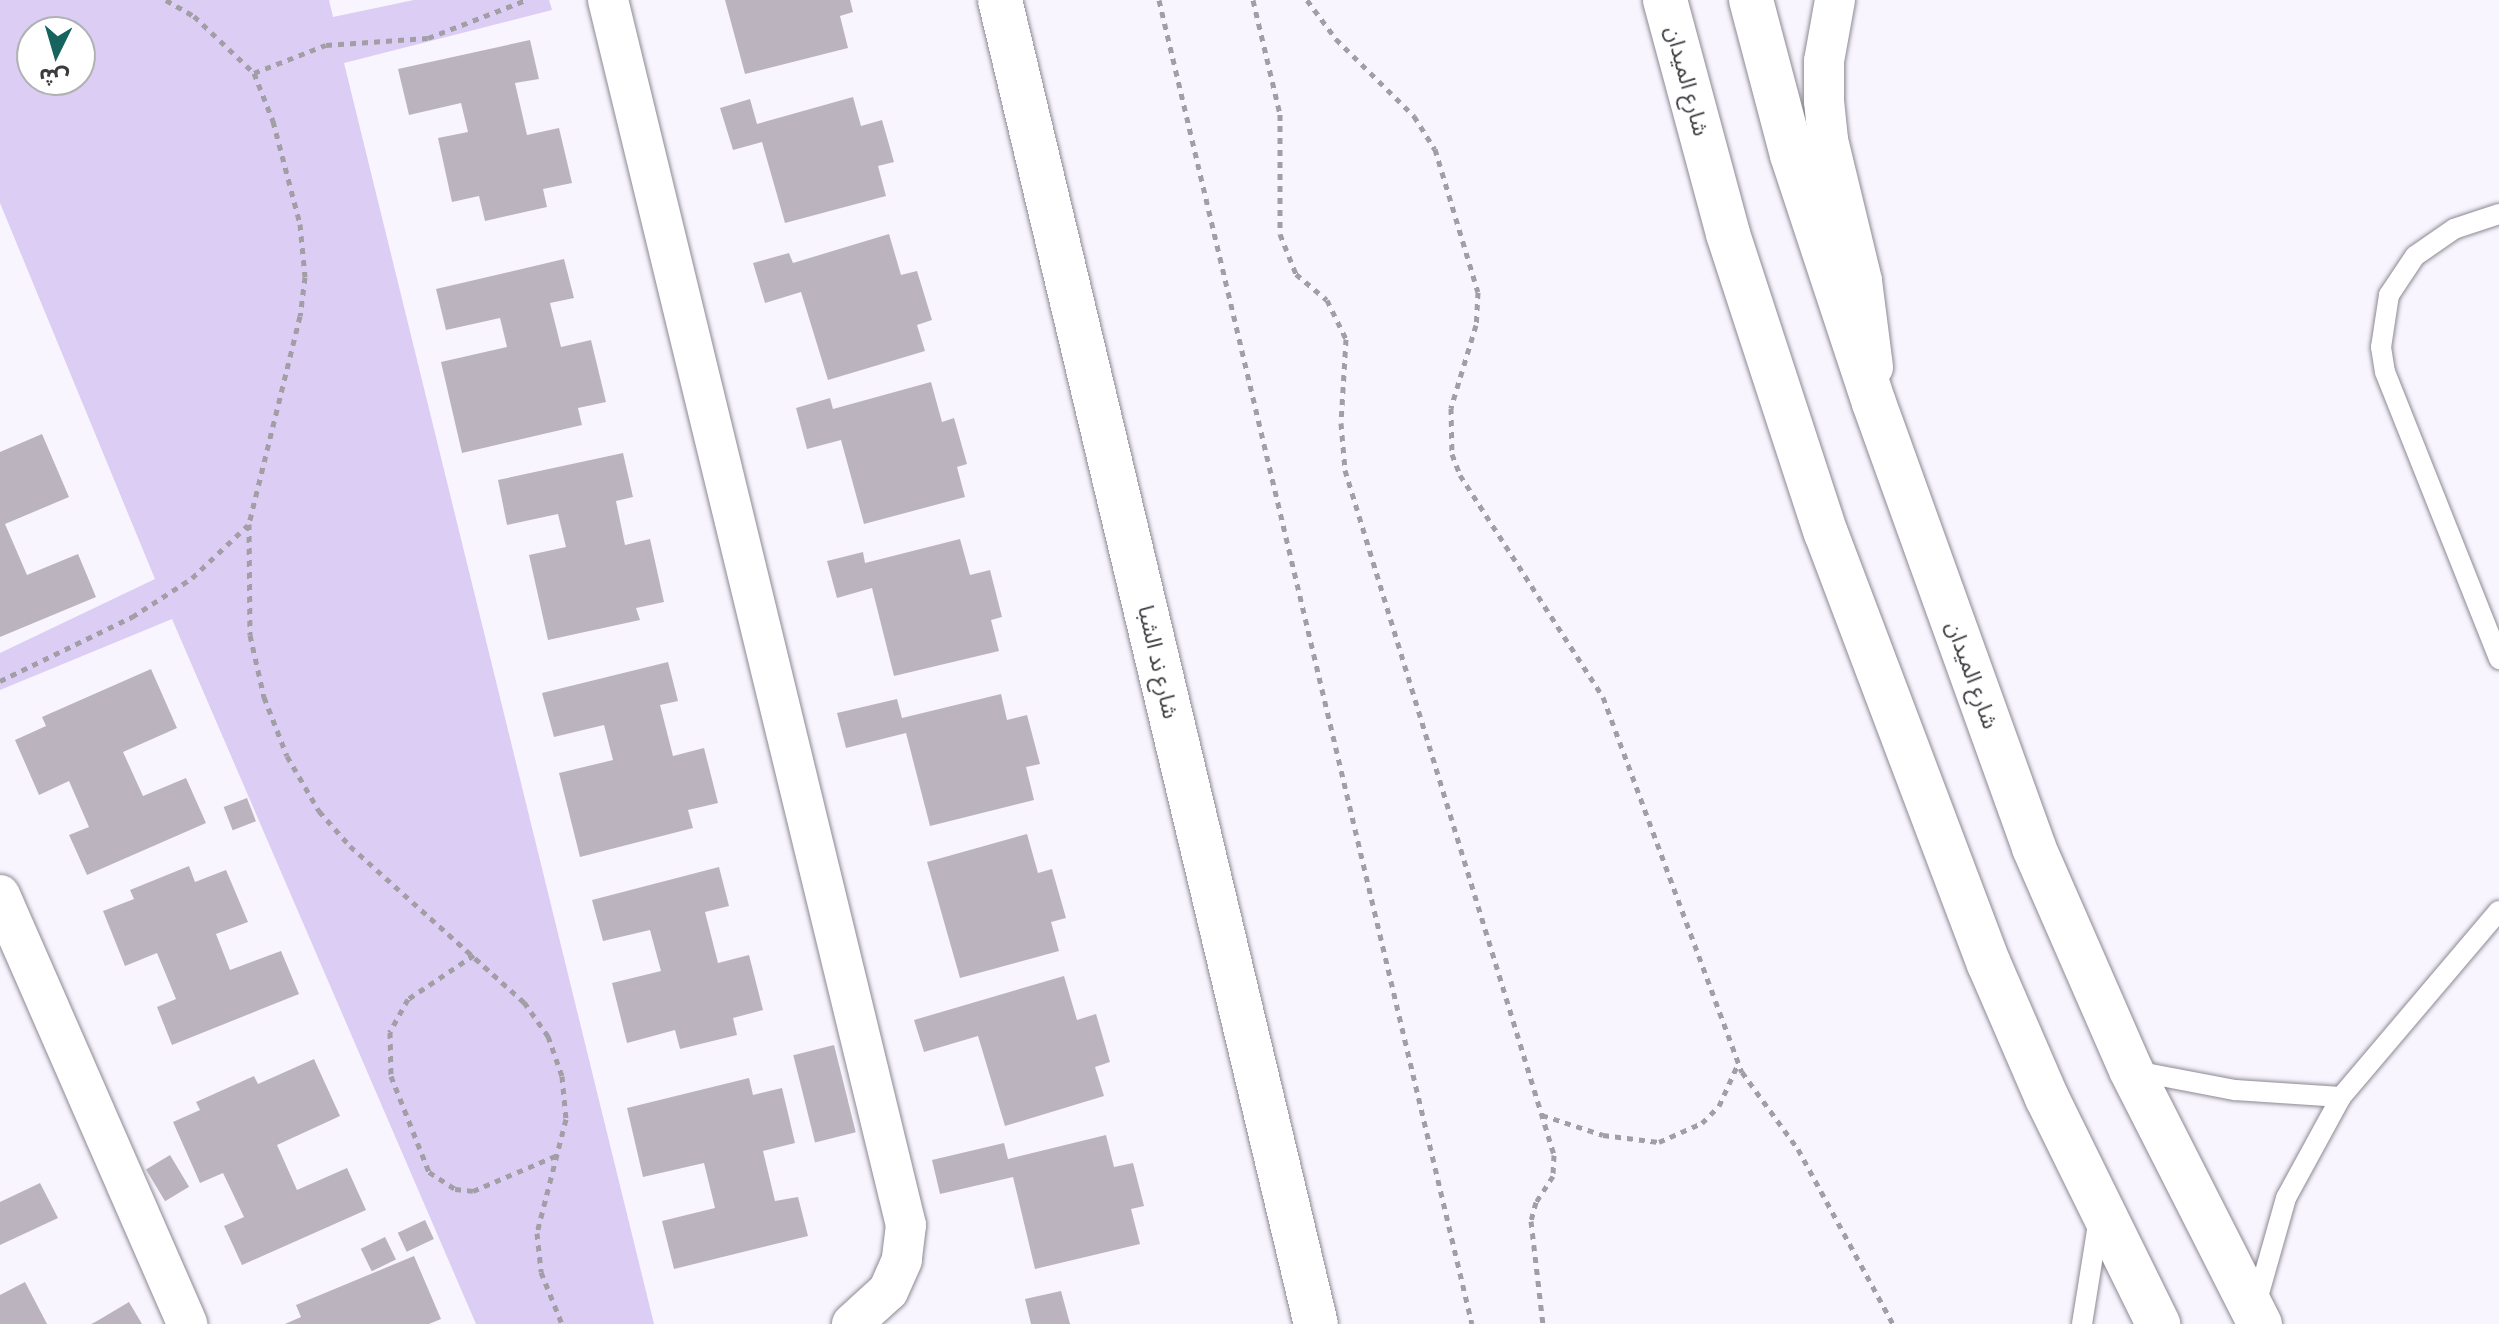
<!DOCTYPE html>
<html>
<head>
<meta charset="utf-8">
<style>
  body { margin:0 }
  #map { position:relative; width:2499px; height:1324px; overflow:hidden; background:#f8f5fe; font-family:"Space Grotesk","Noto Sans Arabic",sans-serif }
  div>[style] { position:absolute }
  .green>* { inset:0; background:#dbcdf3 }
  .building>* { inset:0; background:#bbb4bf; transform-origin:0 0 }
  .path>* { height:5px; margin-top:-2.5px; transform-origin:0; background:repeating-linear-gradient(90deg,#a19ea5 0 6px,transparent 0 12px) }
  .roads { filter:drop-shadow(0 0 2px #8d8994) drop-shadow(0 0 2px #8d8994) }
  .lane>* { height:20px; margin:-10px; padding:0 10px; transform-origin:10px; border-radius:10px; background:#fff }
  .street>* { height:40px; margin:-20px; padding:0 20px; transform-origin:20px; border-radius:20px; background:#fff }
  .secondary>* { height:44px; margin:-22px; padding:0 22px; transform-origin:22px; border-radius:22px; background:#fff }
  span { translate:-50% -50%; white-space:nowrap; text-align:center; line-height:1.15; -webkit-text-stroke:7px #fff; paint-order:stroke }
  .street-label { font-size:22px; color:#3d3b40 }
  .north { position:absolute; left:16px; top:16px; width:80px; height:80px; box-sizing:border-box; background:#fff; border:2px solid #b1b1b3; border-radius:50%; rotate:185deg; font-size:22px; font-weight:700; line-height:32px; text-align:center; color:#3d3b40 }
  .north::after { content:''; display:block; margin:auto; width:28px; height:36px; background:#17645f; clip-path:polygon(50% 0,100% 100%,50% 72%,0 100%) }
</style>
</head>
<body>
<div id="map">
  <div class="green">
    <div style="clip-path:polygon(evenodd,0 0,329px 0,333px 17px,414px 0,549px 0,552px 10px,344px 63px,654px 1324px,476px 1324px,172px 619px,0 690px,0 653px,155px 579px,0 203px,0 0,32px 32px,80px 32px,80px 80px,32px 80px,32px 32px)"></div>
  </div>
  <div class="building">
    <div style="clip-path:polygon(725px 0,850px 0,853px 12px,840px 16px,848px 48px,745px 74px)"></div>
    <div style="clip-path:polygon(530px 40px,539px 79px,515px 83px,527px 135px,559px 128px,572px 183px,543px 189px,547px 207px,485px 221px,479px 196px,452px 202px,438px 138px,468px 132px,461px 103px,409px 115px,398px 69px)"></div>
    <div style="clip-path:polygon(853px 97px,861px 126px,882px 120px,894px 162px,878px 166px,886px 196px,785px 223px,762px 142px,733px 150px,720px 108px,750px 99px,757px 124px)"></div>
    <div style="clip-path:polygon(889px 234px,901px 275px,917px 271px,932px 320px,917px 325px,925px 351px,828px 380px,801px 292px,765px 303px,753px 263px,789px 253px,793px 263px)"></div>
    <div style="clip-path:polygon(564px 259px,574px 298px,550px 303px,561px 347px,591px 340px,606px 402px,578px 408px,582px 425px,462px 453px,441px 362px,507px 347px,500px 318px,446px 330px,436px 289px)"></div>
    <div style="clip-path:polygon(931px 382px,942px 422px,954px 418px,967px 464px,957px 467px,965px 497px,864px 524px,841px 440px,807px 449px,796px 408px,830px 398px,833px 409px)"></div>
    <div style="clip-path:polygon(42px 434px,69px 497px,5px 524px,27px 575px,78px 554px,96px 597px,0 637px,0 452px)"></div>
    <div style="clip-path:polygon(623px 453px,633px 497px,616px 501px,625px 545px,650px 539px,664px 602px,636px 608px,640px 620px,548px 640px,529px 555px,566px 547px,558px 514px,507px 525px,498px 480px)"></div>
    <div style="clip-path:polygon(960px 539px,970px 575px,990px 570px,1002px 617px,991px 620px,999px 651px,894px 676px,872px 588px,837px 598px,827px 561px,863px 552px,865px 563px)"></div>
    <div style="clip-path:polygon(668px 662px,678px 701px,660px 705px,673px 756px,704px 748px,718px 803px,688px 810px,693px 828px,580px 857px,559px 773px,613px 760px,604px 725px,554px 737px,542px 693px)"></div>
    <div style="clip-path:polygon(151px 669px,177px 728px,123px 752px,143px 796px,186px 778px,206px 823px,87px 875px,69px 835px,89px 827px,69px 781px,39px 795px,15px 740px,46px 726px,42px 717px)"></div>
    <div style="clip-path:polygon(1001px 694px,1007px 720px,1027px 715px,1040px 764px,1026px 767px,1034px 800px,930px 826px,906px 733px,846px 748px,837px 713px,897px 699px,902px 718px)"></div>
    <div style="left:247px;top:798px;width:25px;height:25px;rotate:69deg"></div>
    <div style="clip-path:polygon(1027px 834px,1038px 873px,1052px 869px,1066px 918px,1051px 922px,1059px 951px,960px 978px,927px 862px)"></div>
    <div style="clip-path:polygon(189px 866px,195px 882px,226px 870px,248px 922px,216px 934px,230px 970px,281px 951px,299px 994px,172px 1045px,157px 1007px,176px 999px,157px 953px,125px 966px,103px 911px,134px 899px,130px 890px)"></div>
    <div style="clip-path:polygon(719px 867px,729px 906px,705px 912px,718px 963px,749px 955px,763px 1010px,733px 1018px,737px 1035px,680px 1049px,675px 1030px,627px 1043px,612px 983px,661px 971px,650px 930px,603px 941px,592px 900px)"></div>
    <div style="clip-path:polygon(1064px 976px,1077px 1020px,1096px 1014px,1110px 1062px,1095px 1067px,1104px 1096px,1005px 1126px,978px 1036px,924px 1052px,914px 1020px)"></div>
    <div style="left:834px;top:1045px;width:90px;height:42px;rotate:76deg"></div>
    <div style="clip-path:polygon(314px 1059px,340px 1116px,277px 1145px,297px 1190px,347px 1168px,366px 1210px,242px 1265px,224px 1226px,244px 1217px,223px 1173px,200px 1183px,173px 1122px,200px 1110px,196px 1102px,254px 1076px,258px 1084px)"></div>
    <div style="clip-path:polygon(749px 1078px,753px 1095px,782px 1088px,795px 1143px,763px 1151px,775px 1201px,798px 1197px,808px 1236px,674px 1269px,662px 1221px,715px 1208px,704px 1163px,643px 1177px,627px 1108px)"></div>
    <div style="clip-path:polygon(1106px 1135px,1114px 1167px,1133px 1163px,1144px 1206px,1131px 1209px,1140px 1244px,1035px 1269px,1013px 1177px,940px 1194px,932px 1160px,1004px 1143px,1008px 1159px)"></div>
    <div style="left:170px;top:1155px;width:37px;height:28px;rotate:59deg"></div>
    <div style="clip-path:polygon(40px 1183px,58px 1218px,0 1245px,0 1202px)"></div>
    <div style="left:425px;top:1220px;width:21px;height:30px;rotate:65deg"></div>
    <div style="left:385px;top:1237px;width:25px;height:27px;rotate:64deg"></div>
    <div style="clip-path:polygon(414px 1256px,441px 1319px,429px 1324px,285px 1324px,301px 1317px,296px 1305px)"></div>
    <div style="clip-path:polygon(25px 1282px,47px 1324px,0 1324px,0 1295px)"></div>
    <div style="clip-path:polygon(1061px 1291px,1070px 1324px,1031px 1324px,1025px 1299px)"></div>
    <div style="clip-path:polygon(129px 1302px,142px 1324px,91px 1324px,97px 1321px)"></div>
  </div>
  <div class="path">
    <div style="left:166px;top:0;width:32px;rotate:30deg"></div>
    <div style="left:194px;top:16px;width:83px;rotate:43.5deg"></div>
    <div style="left:254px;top:73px;width:52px;rotate:68.4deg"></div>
    <div style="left:273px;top:121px;width:106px;rotate:75.3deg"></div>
    <div style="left:300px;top:224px;width:53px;rotate:84.6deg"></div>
    <div style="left:305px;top:277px;width:39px;rotate:97deg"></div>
    <div style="left:300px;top:316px;width:214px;rotate:103.8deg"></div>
    <div style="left:249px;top:524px;width:111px;rotate:89.5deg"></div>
    <div style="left:250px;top:635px;width:64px;rotate:77.3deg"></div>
    <div style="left:264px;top:697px;width:63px;rotate:68.7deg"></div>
    <div style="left:287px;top:756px;width:64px;rotate:59.8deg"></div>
    <div style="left:319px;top:811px;width:47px;rotate:48.5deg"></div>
    <div style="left:350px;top:846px;width:234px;rotate:41.9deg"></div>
    <div style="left:524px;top:1002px;width:42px;rotate:54.8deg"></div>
    <div style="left:548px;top:1036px;width:42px;rotate:70.7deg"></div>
    <div style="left:562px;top:1076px;width:43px;rotate:84.7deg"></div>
    <div style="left:566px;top:1119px;width:118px;rotate:104.3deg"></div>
    <div style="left:537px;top:1233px;width:39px;rotate:84deg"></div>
    <div style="left:541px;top:1272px;width:56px;rotate:68deg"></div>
    <div style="left:1159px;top:0;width:1360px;rotate:76.7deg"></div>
    <div style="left:1253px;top:0;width:117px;rotate:76.7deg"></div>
    <div style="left:1280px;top:114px;width:120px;rotate:90deg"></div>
    <div style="left:1280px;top:234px;width:43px;rotate:68.2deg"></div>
    <div style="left:1296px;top:274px;width:40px;rotate:40deg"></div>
    <div style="left:1327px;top:300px;width:43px;rotate:64deg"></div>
    <div style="left:1346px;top:339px;width:84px;rotate:93.4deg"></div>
    <div style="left:1341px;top:423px;width:47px;rotate:85.1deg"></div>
    <div style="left:1345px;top:470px;width:716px;rotate:73.03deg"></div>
    <div style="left:1554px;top:1155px;width:21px;rotate:93deg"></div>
    <div style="left:1553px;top:1176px;width:31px;rotate:123deg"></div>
    <div style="left:1536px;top:1202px;width:20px;rotate:105deg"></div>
    <div style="left:1531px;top:1221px;width:104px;rotate:83.4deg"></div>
    <div style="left:1307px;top:0;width:49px;rotate:53.4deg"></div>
    <div style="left:1336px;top:39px;width:110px;rotate:44.6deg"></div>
    <div style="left:1414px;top:116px;width:39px;rotate:58deg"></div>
    <div style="left:1435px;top:149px;width:149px;rotate:73.3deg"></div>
    <div style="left:1478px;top:292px;width:33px;rotate:93deg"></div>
    <div style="left:1476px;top:325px;width:87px;rotate:106.8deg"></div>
    <div style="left:1451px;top:408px;width:46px;rotate:88.8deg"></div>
    <div style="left:1452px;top:454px;width:22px;rotate:69deg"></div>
    <div style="left:1460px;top:475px;width:264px;rotate:57.2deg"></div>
    <div style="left:1603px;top:697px;width:400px;rotate:69.7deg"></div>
    <div style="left:1742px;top:1072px;width:95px;rotate:54deg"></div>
    <div style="left:1798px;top:1149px;width:199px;rotate:61.5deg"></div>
    <div style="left:254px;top:73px;width:77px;rotate:-21.3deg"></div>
    <div style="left:326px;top:45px;width:102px;rotate:-3.9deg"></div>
    <div style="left:428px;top:38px;width:105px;rotate:-21.2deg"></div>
    <div style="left:0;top:681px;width:147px;rotate:-25.9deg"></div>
    <div style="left:132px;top:617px;width:72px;rotate:-33deg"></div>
    <div style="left:192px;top:578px;width:77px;rotate:-43.4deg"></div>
    <div style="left:474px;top:955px;width:79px;rotate:146.3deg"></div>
    <div style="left:408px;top:999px;width:38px;rotate:119deg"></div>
    <div style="left:390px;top:1032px;width:44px;rotate:88.7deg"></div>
    <div style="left:391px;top:1076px;width:103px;rotate:68.4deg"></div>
    <div style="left:429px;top:1172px;width:31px;rotate:33deg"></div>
    <div style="left:455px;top:1189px;width:18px;rotate:6deg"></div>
    <div style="left:473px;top:1191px;width:92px;rotate:-23deg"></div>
    <div style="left:1542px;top:1115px;width:64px;rotate:18.2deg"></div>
    <div style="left:1603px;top:1135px;width:56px;rotate:7.1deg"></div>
    <div style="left:1659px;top:1142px;width:47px;rotate:-23.8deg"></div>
    <div style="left:1702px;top:1123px;width:24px;rotate:-45deg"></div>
    <div style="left:1719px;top:1106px;width:46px;rotate:-65.7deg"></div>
  </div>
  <div class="roads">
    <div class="lane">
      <div style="left:2499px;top:214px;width:47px;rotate:161.6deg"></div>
      <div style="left:2454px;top:229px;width:47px;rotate:145.3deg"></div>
      <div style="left:2415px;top:256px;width:47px;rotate:123.7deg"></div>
      <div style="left:2389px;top:295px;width:53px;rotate:98.7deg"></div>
      <div style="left:2381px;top:347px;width:25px;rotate:81deg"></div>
      <div style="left:2385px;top:372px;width:309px;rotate:68.3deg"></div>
      <div style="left:2135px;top:1071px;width:102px;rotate:10.8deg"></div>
      <div style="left:2235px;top:1090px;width:106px;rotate:3.8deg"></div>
      <div style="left:2256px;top:1304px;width:110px;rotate:-74.2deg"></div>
      <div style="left:2286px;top:1198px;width:115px;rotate:-61.4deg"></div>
      <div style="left:2341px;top:1097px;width:244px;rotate:-49.7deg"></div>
      <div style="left:2082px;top:1324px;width:107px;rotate:-80.9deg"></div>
    </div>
    <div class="street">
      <div style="left:608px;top:0;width:1261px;rotate:76.33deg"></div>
      <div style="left:906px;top:1225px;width:35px;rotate:97deg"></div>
      <div style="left:902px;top:1260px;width:34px;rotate:114deg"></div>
      <div style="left:888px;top:1291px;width:49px;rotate:137.5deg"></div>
      <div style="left:1835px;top:0;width:62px;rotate:100.2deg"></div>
      <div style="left:1824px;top:61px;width:40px;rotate:90deg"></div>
      <div style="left:1824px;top:101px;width:39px;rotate:84deg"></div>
      <div style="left:1828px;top:140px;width:145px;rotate:76.4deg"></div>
      <div style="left:1862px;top:281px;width:87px;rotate:82.7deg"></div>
      <div style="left:0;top:895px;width:468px;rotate:66.4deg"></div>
    </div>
    <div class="secondary">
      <div style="left:1000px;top:0;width:1361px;rotate:76.58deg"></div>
      <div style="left:1665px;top:0;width:242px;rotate:74.9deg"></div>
      <div style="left:1728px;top:234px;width:315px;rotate:71.9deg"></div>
      <div style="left:1826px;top:533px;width:461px;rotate:69.3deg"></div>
      <div style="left:1989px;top:964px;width:146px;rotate:66.6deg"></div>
      <div style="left:2047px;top:1098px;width:252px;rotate:63.8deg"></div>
      <div style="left:1751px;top:0;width:160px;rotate:75.2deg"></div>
      <div style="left:1792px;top:155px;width:261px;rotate:71.7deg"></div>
      <div style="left:1874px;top:403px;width:473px;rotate:70.2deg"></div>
      <div style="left:2034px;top:848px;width:242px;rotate:66.4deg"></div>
      <div style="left:2131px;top:1070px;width:285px;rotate:63.1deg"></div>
    </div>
  </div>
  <div class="street-label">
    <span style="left:1687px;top:81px;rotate:75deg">شارع الميدان</span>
    <span style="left:1158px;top:662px;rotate:77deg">شارع ند الشبا</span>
    <span style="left:1972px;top:675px;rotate:70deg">شارع الميدان</span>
  </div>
  <div class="north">ش</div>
</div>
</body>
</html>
